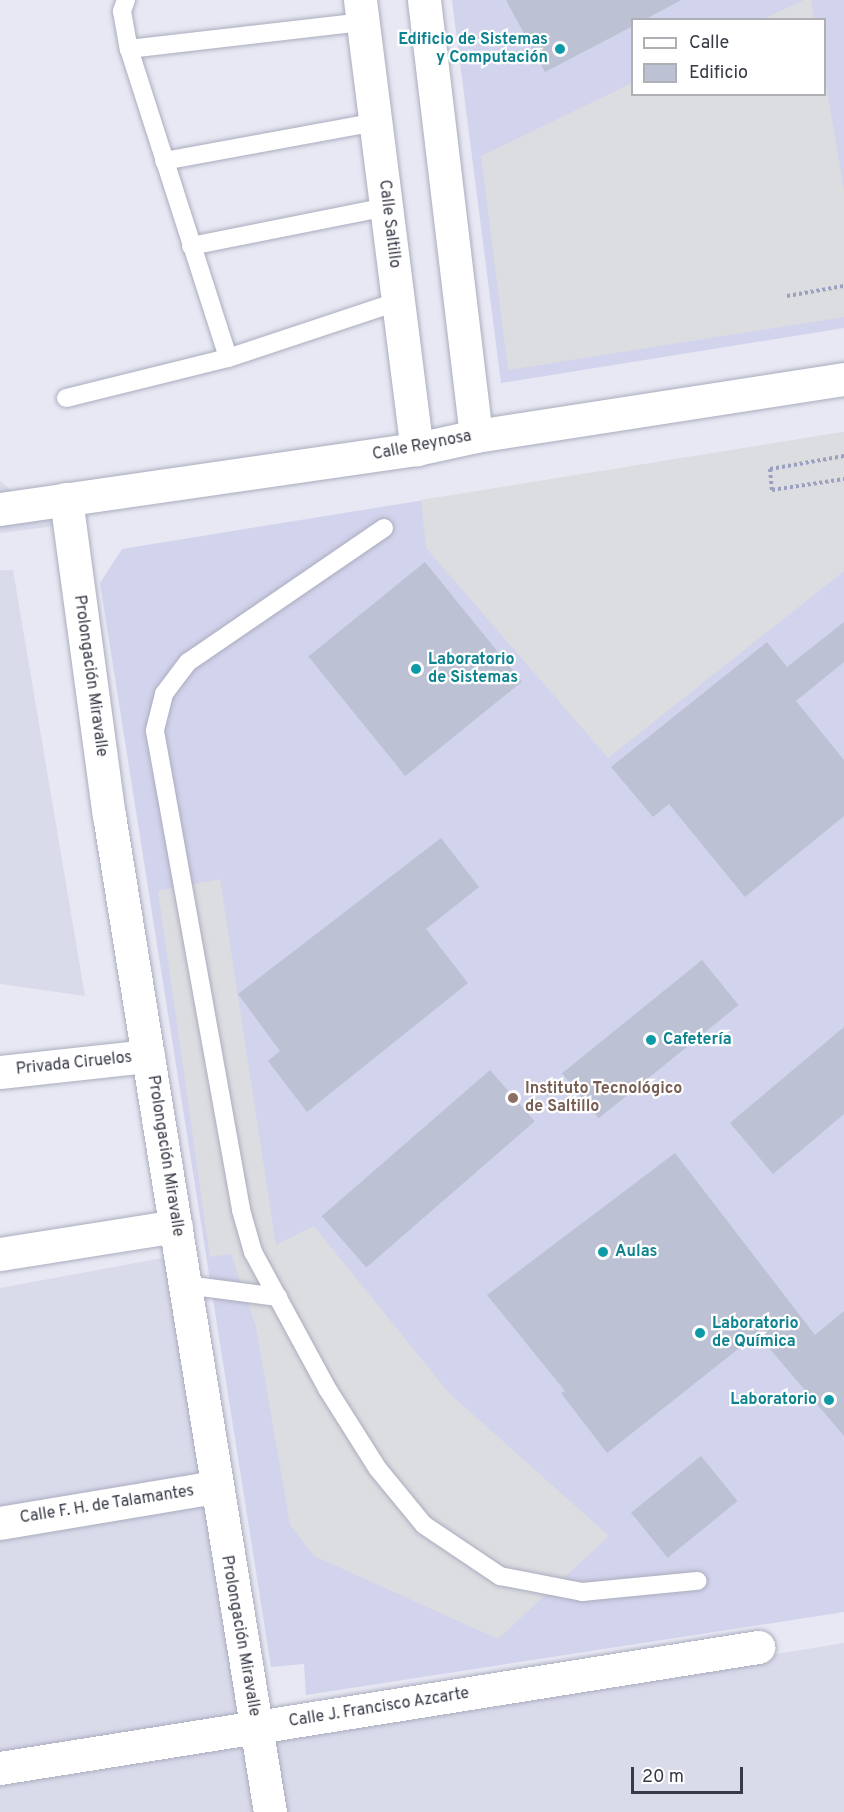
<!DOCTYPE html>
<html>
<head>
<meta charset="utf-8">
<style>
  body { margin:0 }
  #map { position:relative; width:844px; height:1812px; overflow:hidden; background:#e7e8f3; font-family:Overpass,sans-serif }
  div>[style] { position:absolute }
  .residential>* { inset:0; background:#d9dbeb }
  .education>* { inset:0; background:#d2d3ec }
  .parking>* { inset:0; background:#dcdde1 }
  .building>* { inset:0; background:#bdc1d4; transform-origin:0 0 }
  .path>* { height:4px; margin-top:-2px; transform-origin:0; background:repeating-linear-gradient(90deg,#9ca0c0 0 3px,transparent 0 6px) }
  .roads { filter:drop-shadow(0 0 2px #aaacbe) drop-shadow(0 0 2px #aaacbe) }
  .service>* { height:18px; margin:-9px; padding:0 9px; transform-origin:9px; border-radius:9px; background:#fff }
  .minor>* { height:33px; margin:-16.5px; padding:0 16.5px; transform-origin:16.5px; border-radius:16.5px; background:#fff }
  .dots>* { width:16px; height:16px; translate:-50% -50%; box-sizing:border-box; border:3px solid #fff; border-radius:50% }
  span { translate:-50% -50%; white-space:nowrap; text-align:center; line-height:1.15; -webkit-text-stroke:4.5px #fff; paint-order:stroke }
  .culture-label { font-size:16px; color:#0d838f; font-weight:700 }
  .right { translate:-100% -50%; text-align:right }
  .left { translate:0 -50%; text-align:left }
  .street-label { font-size:16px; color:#363946 }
  .education-label { font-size:16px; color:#785e54; font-weight:700 }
  .legend { position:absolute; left:631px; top:18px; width:195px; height:78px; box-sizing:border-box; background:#fff; border:2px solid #afb0b5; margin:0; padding:8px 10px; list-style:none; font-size:18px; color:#363946 }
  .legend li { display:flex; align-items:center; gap:12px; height:30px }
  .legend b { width:30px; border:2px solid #afb0b5 }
  .scale { position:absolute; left:631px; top:1767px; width:112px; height:27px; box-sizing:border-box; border:3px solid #363946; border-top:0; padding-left:8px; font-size:18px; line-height:21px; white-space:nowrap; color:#363946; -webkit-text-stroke:4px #fff; paint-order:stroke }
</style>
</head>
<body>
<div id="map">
  <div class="residential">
    <div style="clip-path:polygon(0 481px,56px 526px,0 533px)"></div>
    <div style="clip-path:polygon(0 570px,13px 570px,85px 996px,0 984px)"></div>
    <div style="clip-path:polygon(168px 1257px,248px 1739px,844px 1643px,844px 1812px,0 1812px,0 1288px)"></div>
  </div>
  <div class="education">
    <div style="clip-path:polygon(evenodd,452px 0,844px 0,844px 328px,501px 383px,452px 0,632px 20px,824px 20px,824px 94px,632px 94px,632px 20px)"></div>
    <div style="clip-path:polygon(844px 432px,844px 1612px,306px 1695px,304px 1664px,271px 1667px,100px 583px,122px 549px)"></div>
  </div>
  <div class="parking">
    <div style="clip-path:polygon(804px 0,811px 0,814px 19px,763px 19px)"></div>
    <div style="clip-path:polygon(825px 78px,844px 190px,844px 317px,508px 370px,481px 156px,632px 83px,632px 94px,824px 94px)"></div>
    <div style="clip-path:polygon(844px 432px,844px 571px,608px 758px,426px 548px,421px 500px)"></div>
    <div style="clip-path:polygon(220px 879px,276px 1245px,314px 1226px,448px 1392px,609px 1536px,498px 1639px,314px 1556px,290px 1525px,256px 1327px,231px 1254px,210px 1257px,158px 891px)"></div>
  </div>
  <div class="building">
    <div style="clip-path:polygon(506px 0,681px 0,644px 20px,633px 20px,633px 26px,545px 72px)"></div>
    <div style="left:425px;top:562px;width:154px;height:150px;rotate:51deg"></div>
    <div style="clip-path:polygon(844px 622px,844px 662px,796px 701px,844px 760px,844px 816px,745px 897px,669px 804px,653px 817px,611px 767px,767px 642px,787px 667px)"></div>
    <div style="clip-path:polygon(441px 838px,479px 887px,426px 929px,468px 983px,307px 1112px,268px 1061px,280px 1051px,238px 994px)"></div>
    <div style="left:702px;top:960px;width:58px;height:180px;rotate:51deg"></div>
    <div style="clip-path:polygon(844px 1027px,844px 1114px,773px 1174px,730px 1123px)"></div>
    <div style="left:490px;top:1070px;width:68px;height:223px;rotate:49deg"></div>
    <div style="clip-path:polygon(675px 1153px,815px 1335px,844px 1311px,844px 1436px,757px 1334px,607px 1453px,561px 1393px,565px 1391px,487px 1295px)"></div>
    <div style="left:701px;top:1456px;width:58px;height:90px;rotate:51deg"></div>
  </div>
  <div class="path">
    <div style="left:787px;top:296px;width:58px;rotate:-10deg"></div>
    <div style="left:844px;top:456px;width:75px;rotate:170deg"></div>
    <div style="left:770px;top:469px;width:21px;rotate:85deg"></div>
    <div style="left:772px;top:490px;width:73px;rotate:-8.7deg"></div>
  </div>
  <div class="roads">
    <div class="service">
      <div style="left:126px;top:0;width:12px;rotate:110deg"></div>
      <div style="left:122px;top:11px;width:39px;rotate:80deg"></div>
      <div style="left:129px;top:49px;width:324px;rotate:72.2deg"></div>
      <div style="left:228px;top:358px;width:180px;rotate:-18.4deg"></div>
      <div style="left:129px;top:49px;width:236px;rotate:-6.6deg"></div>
      <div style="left:164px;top:161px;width:216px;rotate:-10.4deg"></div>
      <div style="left:191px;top:246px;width:200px;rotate:-11.3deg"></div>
      <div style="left:66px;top:398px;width:167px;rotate:-13.9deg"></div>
      <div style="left:384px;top:528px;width:237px;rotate:145.6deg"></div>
      <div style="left:188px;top:662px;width:40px;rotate:127deg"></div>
      <div style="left:164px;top:694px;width:38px;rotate:104deg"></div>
      <div style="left:155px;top:731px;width:487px;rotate:79.8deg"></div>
      <div style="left:241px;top:1210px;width:44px;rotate:74.1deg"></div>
      <div style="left:253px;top:1252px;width:157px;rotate:61.5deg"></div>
      <div style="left:328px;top:1390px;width:93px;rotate:57.7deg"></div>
      <div style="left:378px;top:1469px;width:72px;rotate:50.6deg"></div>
      <div style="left:424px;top:1525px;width:92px;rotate:33.9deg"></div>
      <div style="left:500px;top:1576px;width:84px;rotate:11deg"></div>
      <div style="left:582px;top:1592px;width:116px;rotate:-5.5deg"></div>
      <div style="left:186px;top:1285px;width:93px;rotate:7.4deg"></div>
    </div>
    <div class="minor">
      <div style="left:360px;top:0;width:453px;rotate:82.8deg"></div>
      <div style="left:424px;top:0;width:439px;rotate:83.2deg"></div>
      <div style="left:66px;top:499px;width:319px;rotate:82.3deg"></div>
      <div style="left:109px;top:815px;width:1010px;rotate:80.83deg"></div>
      <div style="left:0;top:509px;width:421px;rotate:-8.2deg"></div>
      <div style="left:417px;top:449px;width:60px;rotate:-12.4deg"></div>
      <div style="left:476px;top:436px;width:372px;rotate:-8.8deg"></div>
      <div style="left:0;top:1072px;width:149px;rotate:-6.2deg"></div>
      <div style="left:0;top:1254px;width:178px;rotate:-9deg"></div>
      <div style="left:0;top:1523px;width:218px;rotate:-9.5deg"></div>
      <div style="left:0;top:1768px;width:768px;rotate:-9.07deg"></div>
    </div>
  </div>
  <div class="dots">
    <div style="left:560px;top:49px;background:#0f9aa8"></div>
    <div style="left:416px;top:669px;background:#0f9aa8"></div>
    <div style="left:651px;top:1040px;background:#0f9aa8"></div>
    <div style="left:513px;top:1098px;background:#8d6e63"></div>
    <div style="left:603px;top:1252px;background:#0f9aa8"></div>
    <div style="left:700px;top:1333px;background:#0f9aa8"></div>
    <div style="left:829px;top:1400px;background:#0f9aa8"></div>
  </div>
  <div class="culture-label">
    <span class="right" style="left:548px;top:49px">Edificio de Sistemas<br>y Computación</span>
    <span class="left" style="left:428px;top:669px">Laboratorio<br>de Sistemas</span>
    <span class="left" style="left:663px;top:1040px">Cafetería</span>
    <span class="left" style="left:615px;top:1252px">Aulas</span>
    <span class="left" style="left:712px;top:1333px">Laboratorio<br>de Química</span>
    <span class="right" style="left:817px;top:1400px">Laboratorio</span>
  </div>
  <div class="street-label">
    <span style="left:389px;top:224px;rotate:83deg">Calle Saltillo</span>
    <span style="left:422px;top:446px;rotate:-11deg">Calle Reynosa</span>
    <span style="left:90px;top:676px;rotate:82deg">Prolongación Miravalle</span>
    <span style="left:74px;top:1064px;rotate:-6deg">Privada Ciruelos</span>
    <span style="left:165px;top:1156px;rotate:81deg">Prolongación Miravalle</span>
    <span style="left:107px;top:1505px;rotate:-9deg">Calle F. H. de Talamantes</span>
    <span style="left:240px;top:1636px;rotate:80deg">Prolongación Miravalle</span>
    <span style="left:379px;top:1708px;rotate:-9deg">Calle J. Francisco Azcarte</span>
  </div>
  <div class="education-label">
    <span class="left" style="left:525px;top:1098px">Instituto Tecnológico<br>de Saltillo</span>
  </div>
  <ul class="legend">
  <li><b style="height:8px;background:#fff"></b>Calle</li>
  <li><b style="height:16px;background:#bdc1d4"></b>Edificio</li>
  </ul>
  <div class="scale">20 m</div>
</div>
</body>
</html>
